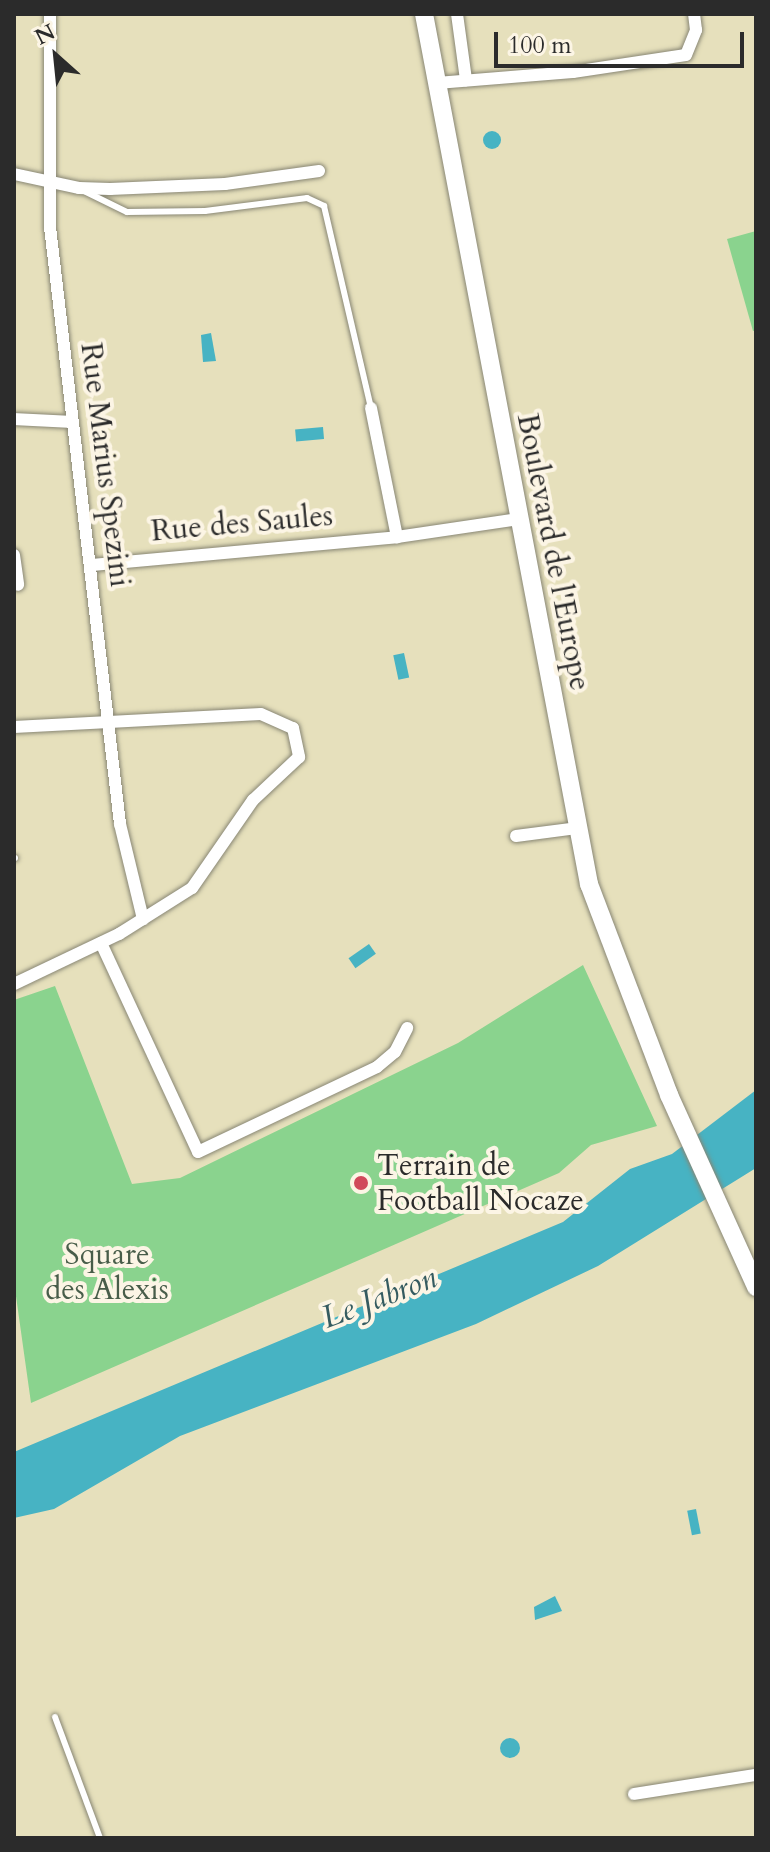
<!DOCTYPE html>
<html>
<head>
<meta charset="utf-8">
<style>
  body { margin:0 }
  #map { position:relative; width:770px; height:1852px; overflow:hidden; background:#e6e0bc; font-family:Cardo,serif }
  div>[style] { position:absolute }
  .green>* { inset:0; background:#8ad38e }
  .water>* { inset:0; background:#47b3c3; transform-origin:0 0 }
  .round { border-radius:50% }
  .roads { filter:drop-shadow(0 0 2px #888674) drop-shadow(0 0 2px #888674) }
  .service>* { height:6px; margin:-3px; padding:0 3px; transform-origin:3px; border-radius:3px; background:#fff }
  .minor>* { height:12px; margin:-6px; padding:0 6px; transform-origin:6px; border-radius:6px; background:#fff }
  .secondary>* { height:18px; margin:-9px; padding:0 9px; transform-origin:9px; border-radius:9px; background:#fff }
  .dots>* { width:22px; height:22px; translate:-50% -50%; box-sizing:border-box; border:4px solid #fcf5e5; border-radius:50% }
  span { translate:-50% -50%; white-space:nowrap; text-align:center; line-height:1.15; -webkit-text-stroke:8px #fcf5e5; paint-order:stroke }
  .street-label { font-size:30px; color:#2b2b2b }
  .poi-label { font-size:30px; color:#2b2b2b }
  .left { translate:0 -50%; text-align:left }
  .park-label { font-size:30px; color:#485d49 }
  .water-label { font-size:32px; color:#355b60; font-style:italic }
  .frame { position:absolute; inset:0; border:16px solid #2b2b2b; pointer-events:none }
  .north { position:absolute; left:16px; top:16px; width:80px; height:80px; -webkit-text-stroke:6px #fcf5e5; paint-order:stroke; rotate:333deg; font-size:22px; font-weight:700; line-height:32px; text-align:center; color:#2b2b2b }
  .north::after { content:''; display:block; margin:auto; width:28px; height:36px; background:#2b2b2b; clip-path:polygon(50% 0,100% 100%,50% 72%,0 100%) }
  .scale { position:absolute; left:494px; top:32px; width:250px; height:36px; box-sizing:border-box; border:4px solid #2b2b2b; border-top:0; padding-left:10px; font-size:24px; line-height:28px; white-space:nowrap; color:#2b2b2b; -webkit-text-stroke:6px #fcf5e5; paint-order:stroke }
</style>
</head>
<body>
<div id="map">
  <div class="green">
    <div style="clip-path:polygon(756px 231px,756px 330px,753px 331px,727px 239px)"></div>
    <div style="clip-path:polygon(583px 965px,657px 1126px,591px 1145px,559px 1173px,31px 1403px,14px 1282px,14px 1000px,55px 986px,132px 1184px,180px 1178px,458px 1043px)"></div>
  </div>
  <div class="water">
    <div class="round" style="left:483px;top:131px;width:18px;height:18px"></div>
    <div style="clip-path:polygon(211px 333px,216px 361px,203px 362px,201px 335px)"></div>
    <div style="left:323px;top:427px;width:12px;height:28px;rotate:85deg"></div>
    <div style="left:404px;top:653px;width:25px;height:11px;rotate:78deg"></div>
    <div style="left:369px;top:944px;width:12px;height:25px;rotate:55deg"></div>
    <div style="clip-path:polygon(756px 1090px,756px 1168px,598px 1266px,476px 1324px,180px 1436px,54px 1509px,14px 1518px,14px 1452px,563px 1222px,630px 1169px,672px 1154px)"></div>
    <div style="left:696px;top:1509px;width:25px;height:9px;rotate:79deg"></div>
    <div style="clip-path:polygon(555px 1596px,562px 1611px,535px 1620px,534px 1607px)"></div>
    <div class="round" style="left:500px;top:1738px;width:20px;height:20px"></div>
  </div>
  <div class="roads">
    <div class="service">
      <div style="left:82px;top:190px;width:50px;rotate:26.1deg"></div>
      <div style="left:127px;top:212px;width:78px;rotate:-0.7deg"></div>
      <div style="left:205px;top:211px;width:103px;rotate:-7.3deg"></div>
      <div style="left:307px;top:198px;width:19px;rotate:25deg"></div>
      <div style="left:324px;top:206px;width:207px;rotate:76.9deg"></div>
      <div style="left:14px;top:858px;width:1px"></div>
      <div style="left:55px;top:1717px;width:129px;rotate:69.6deg"></div>
    </div>
    <div class="minor">
      <div style="left:50px;top:14px;width:213px;rotate:90deg"></div>
      <div style="left:50px;top:227px;width:601px;rotate:83.31deg"></div>
      <div style="left:120px;top:824px;width:98px;rotate:76.4deg"></div>
      <div style="left:457px;top:14px;width:67px;rotate:82.2deg"></div>
      <div style="left:437px;top:83px;width:136px;rotate:-4.6deg"></div>
      <div style="left:573px;top:72px;width:114px;rotate:-8.6deg"></div>
      <div style="left:686px;top:55px;width:27px;rotate:-68deg"></div>
      <div style="left:696px;top:30px;width:16px;rotate:-97deg"></div>
      <div style="left:14px;top:174px;width:66px;rotate:12.2deg"></div>
      <div style="left:79px;top:188px;width:31px;rotate:2deg"></div>
      <div style="left:110px;top:189px;width:115px;rotate:-2.5deg"></div>
      <div style="left:225px;top:184px;width:95px;rotate:-7.9deg"></div>
      <div style="left:371px;top:408px;width:132px;rotate:78.6deg"></div>
      <div style="left:397px;top:537px;width:123px;rotate:-8.4deg"></div>
      <div style="left:14px;top:419px;width:58px;rotate:3deg"></div>
      <div style="left:14px;top:555px;width:30px;rotate:82deg"></div>
      <div style="left:92px;top:565px;width:306px;rotate:-5.2deg"></div>
      <div style="left:14px;top:727px;width:247px;rotate:-3deg"></div>
      <div style="left:261px;top:714px;width:35px;rotate:24deg"></div>
      <div style="left:293px;top:728px;width:30px;rotate:78deg"></div>
      <div style="left:299px;top:757px;width:63px;rotate:136.9deg"></div>
      <div style="left:253px;top:800px;width:107px;rotate:124.7deg"></div>
      <div style="left:192px;top:888px;width:86px;rotate:147.8deg"></div>
      <div style="left:119px;top:934px;width:116px;rotate:154.5deg"></div>
      <div style="left:516px;top:836px;width:63px;rotate:-7.4deg"></div>
      <div style="left:101px;top:943px;width:230px;rotate:65.1deg"></div>
      <div style="left:198px;top:1152px;width:198px;rotate:-25.4deg"></div>
      <div style="left:377px;top:1067px;width:23px;rotate:-40deg"></div>
      <div style="left:395px;top:1052px;width:27px;rotate:-63deg"></div>
      <div style="left:634px;top:1794px;width:123px;rotate:-8.9deg"></div>
    </div>
    <div class="secondary">
      <div style="left:424px;top:14px;width:886px;rotate:79.26deg"></div>
      <div style="left:589px;top:884px;width:226px;rotate:69.2deg"></div>
      <div style="left:669px;top:1095px;width:211px;rotate:65.6deg"></div>
    </div>
  </div>
  <div class="dots">
    <div style="left:361px;top:1183px;background:#d1495b"></div>
  </div>
  <div class="street-label">
    <span style="left:105px;top:465px;rotate:83deg">Rue Marius Spezini</span>
    <span style="left:242px;top:524px;rotate:-5deg">Rue des Saules</span>
    <span style="left:553px;top:552px;rotate:79deg">Boulevard de l'Europe</span>
  </div>
  <div class="poi-label">
    <span class="left" style="left:377px;top:1183px">Terrain de<br>Football Nocaze</span>
  </div>
  <div class="park-label">
    <span style="left:107px;top:1272px">Square<br>des Alexis</span>
  </div>
  <div class="water-label">
    <span style="left:379px;top:1298px;rotate:-21deg">Le Jabron</span>
  </div>
  <div class="frame"></div>
  <div class="north">N</div>
  <div class="scale">100 m</div>
</div>
</body>
</html>
